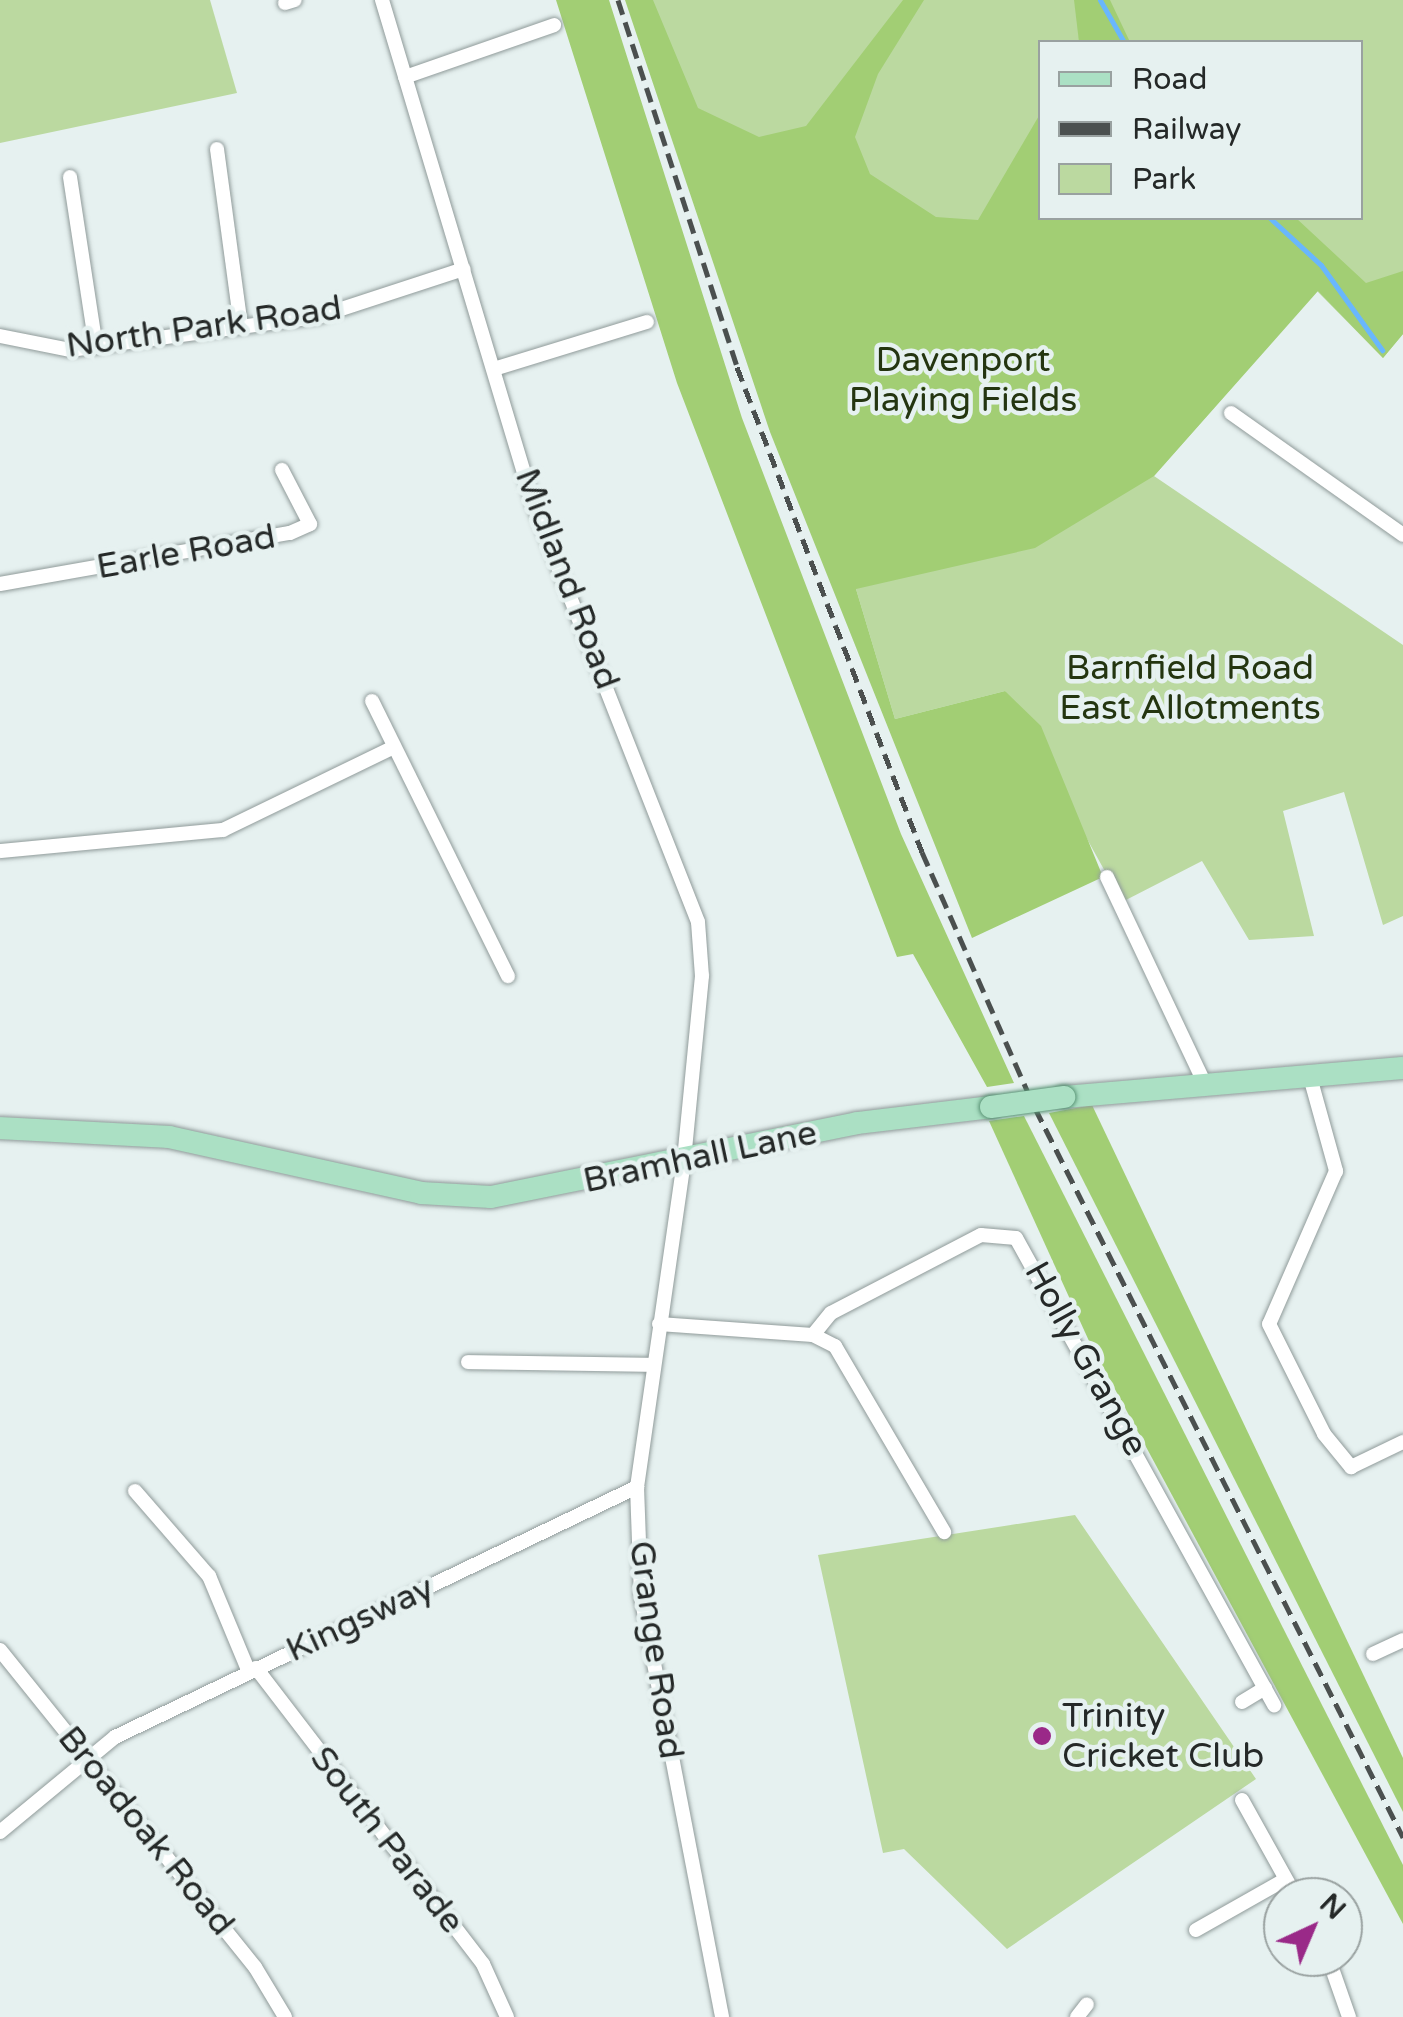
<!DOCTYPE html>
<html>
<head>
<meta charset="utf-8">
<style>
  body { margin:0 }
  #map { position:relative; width:1403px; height:2017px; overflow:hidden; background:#e6f1f0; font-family:"Varela Round",sans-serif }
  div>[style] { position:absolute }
  .green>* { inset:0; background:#bbd9a0 }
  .forest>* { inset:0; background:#a2ce74 }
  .stream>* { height:5px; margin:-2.5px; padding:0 2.5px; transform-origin:2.5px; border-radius:2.5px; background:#69b7fd }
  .roads { filter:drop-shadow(0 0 2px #909b9a) drop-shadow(0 0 2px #909b9a) }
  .minor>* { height:14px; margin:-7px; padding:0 7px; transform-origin:7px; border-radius:7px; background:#fff }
  .primary>* { height:22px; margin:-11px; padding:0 11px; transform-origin:11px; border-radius:11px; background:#abe0c4 }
  .rail>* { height:5px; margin-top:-2.5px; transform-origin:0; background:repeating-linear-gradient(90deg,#4b504f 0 15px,transparent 0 23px) }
  .bridges { filter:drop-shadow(0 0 2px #589274) drop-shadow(0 0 2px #589274) }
  .primary-bridge>* { height:22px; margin:-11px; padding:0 11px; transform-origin:11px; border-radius:11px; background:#abe0c4 }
  .dots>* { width:28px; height:28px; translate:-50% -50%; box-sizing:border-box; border:5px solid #e6f1f0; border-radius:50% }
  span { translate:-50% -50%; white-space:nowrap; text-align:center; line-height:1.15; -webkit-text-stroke:9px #e6f1f0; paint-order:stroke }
  .street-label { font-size:35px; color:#252928 }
  .park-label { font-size:35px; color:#243510 }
  .poi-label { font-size:35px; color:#252928 }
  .left { translate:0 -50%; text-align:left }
  .legend { position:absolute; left:1038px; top:40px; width:325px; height:180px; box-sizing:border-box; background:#e6f1f0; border:2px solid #99a1a0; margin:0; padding:12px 18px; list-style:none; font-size:30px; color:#252928 }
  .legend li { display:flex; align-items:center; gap:20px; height:50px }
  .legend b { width:50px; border:2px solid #99a1a0 }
  .north { position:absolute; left:1263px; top:1877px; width:100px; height:100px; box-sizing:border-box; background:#e6f1f0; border:2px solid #99a1a0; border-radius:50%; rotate:44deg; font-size:28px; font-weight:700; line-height:40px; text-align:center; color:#252928 }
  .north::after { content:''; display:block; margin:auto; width:35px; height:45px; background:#9a2988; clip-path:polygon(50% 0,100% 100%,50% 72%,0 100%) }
</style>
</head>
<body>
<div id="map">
  <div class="green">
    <div style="clip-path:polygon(0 0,210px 0,237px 93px,0 143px)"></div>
    <div style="clip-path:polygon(evenodd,635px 0,1403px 0,1403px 334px,1383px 358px,1317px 291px,1154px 476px,1403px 645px,1403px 916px,1383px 925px,1344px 792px,1283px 811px,1314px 936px,1249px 940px,1202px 861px,1122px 902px,1005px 691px,895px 719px,856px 589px,635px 0,1040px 42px,1360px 42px,1360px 218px,1040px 218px,1040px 42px)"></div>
    <div style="clip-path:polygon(1075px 1515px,1256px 1779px,1007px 1949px,904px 1849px,883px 1853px,818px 1555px)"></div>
  </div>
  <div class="forest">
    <div style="clip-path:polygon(556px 0,609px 0,742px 418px,901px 834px,1014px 1083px,987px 1087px,913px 954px,897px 957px,677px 383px)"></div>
    <div style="clip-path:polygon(625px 0,653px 0,698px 108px,759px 137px,806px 126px,903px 0,924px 0,878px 74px,855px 137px,870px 174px,936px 217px,978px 220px,1040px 114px,1040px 218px,1296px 218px,1366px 283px,1403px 271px,1403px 334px,1383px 358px,1318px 291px,1154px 476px,1035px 548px,856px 589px,895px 719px,1005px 691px,1041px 726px,1103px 877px,972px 938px,770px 432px)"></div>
    <div style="clip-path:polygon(1074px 0,1110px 0,1130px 42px,1079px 42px)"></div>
    <div style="clip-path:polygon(1092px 1105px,1403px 1758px,1403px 1812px,1049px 1113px)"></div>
    <div style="clip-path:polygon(1024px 1116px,1403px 1865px,1403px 1924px,1089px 1341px,989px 1121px)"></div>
  </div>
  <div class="stream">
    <div style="left:1100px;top:0;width:48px;rotate:60.3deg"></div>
    <div style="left:1270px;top:218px;width:69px;rotate:42.7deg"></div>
    <div style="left:1321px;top:265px;width:105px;rotate:54.3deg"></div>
  </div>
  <div class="roads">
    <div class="minor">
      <div style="left:382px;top:0;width:525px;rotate:73.29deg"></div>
      <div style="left:533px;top:503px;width:450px;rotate:68.5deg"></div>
      <div style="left:698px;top:922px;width:54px;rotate:85.8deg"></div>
      <div style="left:702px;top:976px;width:186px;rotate:95.6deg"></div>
      <div style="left:684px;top:1161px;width:329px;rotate:98.2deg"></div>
      <div style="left:637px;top:1487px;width:109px;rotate:87.9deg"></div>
      <div style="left:641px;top:1596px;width:429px;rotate:79.1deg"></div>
      <div style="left:285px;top:3px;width:10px;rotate:-17deg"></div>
      <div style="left:405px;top:77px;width:158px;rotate:-19.2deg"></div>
      <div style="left:217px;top:149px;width:179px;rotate:82.3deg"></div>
      <div style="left:70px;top:177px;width:172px;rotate:81.3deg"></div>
      <div style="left:0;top:336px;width:71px;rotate:11.3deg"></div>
      <div style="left:70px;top:350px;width:252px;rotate:-7.7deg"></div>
      <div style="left:320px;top:316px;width:151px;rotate:-18.1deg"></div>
      <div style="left:494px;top:369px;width:160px;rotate:-17.1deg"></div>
      <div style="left:1231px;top:413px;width:211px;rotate:35.3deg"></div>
      <div style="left:0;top:584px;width:294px;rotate:-10deg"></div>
      <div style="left:290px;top:533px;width:22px;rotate:-24deg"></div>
      <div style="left:310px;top:524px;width:61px;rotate:-117.4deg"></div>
      <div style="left:372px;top:701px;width:307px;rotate:63.7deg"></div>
      <div style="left:0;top:851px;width:224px;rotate:-5.4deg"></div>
      <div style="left:223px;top:830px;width:190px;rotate:-25.9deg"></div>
      <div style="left:1107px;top:877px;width:229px;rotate:64.7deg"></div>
      <div style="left:1310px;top:1077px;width:98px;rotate:74.5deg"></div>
      <div style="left:1336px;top:1171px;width:167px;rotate:113.6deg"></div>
      <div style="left:1269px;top:1324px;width:123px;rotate:63.4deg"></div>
      <div style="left:1324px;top:1434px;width:43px;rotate:50.7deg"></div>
      <div style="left:1351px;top:1467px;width:58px;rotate:-25.7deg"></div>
      <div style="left:659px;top:1324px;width:154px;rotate:4.1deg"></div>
      <div style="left:813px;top:1335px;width:25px;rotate:27deg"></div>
      <div style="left:835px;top:1346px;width:216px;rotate:59.6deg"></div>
      <div style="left:813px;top:1335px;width:28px;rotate:-51deg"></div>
      <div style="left:831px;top:1313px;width:169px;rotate:-27.5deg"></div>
      <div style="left:981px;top:1235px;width:35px;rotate:5deg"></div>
      <div style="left:1016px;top:1238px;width:534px;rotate:61.08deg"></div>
      <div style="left:468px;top:1362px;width:186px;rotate:0.9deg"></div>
      <div style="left:135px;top:1491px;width:113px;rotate:49deg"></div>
      <div style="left:209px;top:1576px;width:104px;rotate:67.4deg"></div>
      <div style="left:0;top:1650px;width:407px;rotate:51.2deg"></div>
      <div style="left:255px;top:1967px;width:58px;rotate:59deg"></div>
      <div style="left:1373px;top:1654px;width:33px;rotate:-25deg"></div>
      <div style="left:256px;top:1668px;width:373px;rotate:52.5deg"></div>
      <div style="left:483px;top:1964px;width:58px;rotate:65.6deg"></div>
      <div style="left:1242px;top:1702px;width:27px;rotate:-31deg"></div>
      <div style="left:1242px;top:1800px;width:111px;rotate:60.9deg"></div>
      <div style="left:0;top:1832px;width:149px;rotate:-39.6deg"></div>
      <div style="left:115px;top:1737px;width:579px;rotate:-25.59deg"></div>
      <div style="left:1196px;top:1930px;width:103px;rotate:-29.5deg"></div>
      <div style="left:1328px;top:1957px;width:64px;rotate:70.7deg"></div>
      <div style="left:1077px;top:2017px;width:16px;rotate:-52deg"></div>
    </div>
    <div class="primary">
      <div style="left:1064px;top:1097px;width:340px;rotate:-4.9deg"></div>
      <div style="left:0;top:1128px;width:169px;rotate:3deg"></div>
      <div style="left:169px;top:1137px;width:258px;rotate:12.5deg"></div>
      <div style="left:421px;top:1193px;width:70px;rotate:3.3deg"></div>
      <div style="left:491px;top:1197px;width:373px;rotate:-11.4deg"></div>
      <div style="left:857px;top:1123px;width:135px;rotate:-6.8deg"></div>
    </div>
  </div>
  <div class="rail">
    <div style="left:618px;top:0;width:386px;rotate:72deg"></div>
    <div style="left:737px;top:367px;width:519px;rotate:69.12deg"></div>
    <div style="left:922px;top:852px;width:280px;rotate:66.2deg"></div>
    <div style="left:1035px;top:1108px;width:817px;rotate:63.22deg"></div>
  </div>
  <div class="bridges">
    <div class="primary-bridge">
      <div style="left:991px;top:1107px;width:74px;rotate:-7.8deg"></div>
    </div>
  </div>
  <div class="dots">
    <div style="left:1042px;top:1736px;background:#9a2988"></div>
  </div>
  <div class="street-label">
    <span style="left:204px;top:327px;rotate:-8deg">North Park Road</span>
    <span style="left:186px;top:552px;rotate:-10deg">Earle Road</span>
    <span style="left:567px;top:579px;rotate:69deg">Midland Road</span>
    <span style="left:700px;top:1157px;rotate:-12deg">Bramhall Lane</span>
    <span style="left:1086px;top:1359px;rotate:61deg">Holly Grange</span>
    <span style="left:360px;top:1619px;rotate:-25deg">Kingsway</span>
    <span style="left:656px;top:1650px;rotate:82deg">Grange Road</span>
    <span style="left:146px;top:1831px;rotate:51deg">Broadoak Road</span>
    <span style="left:387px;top:1840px;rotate:52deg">South Parade</span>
  </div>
  <div class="park-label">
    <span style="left:963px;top:380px">Davenport<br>Playing Fields</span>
    <span style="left:1190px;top:688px">Barnfield Road<br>East Allotments</span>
  </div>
  <div class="poi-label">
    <span class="left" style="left:1062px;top:1736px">Trinity<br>Cricket Club</span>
  </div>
  <ul class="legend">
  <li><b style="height:12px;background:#abe0c4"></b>Road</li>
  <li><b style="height:12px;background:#4b504f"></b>Railway</li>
  <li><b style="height:28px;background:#bbd9a0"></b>Park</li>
  </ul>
  <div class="north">N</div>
</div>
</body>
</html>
